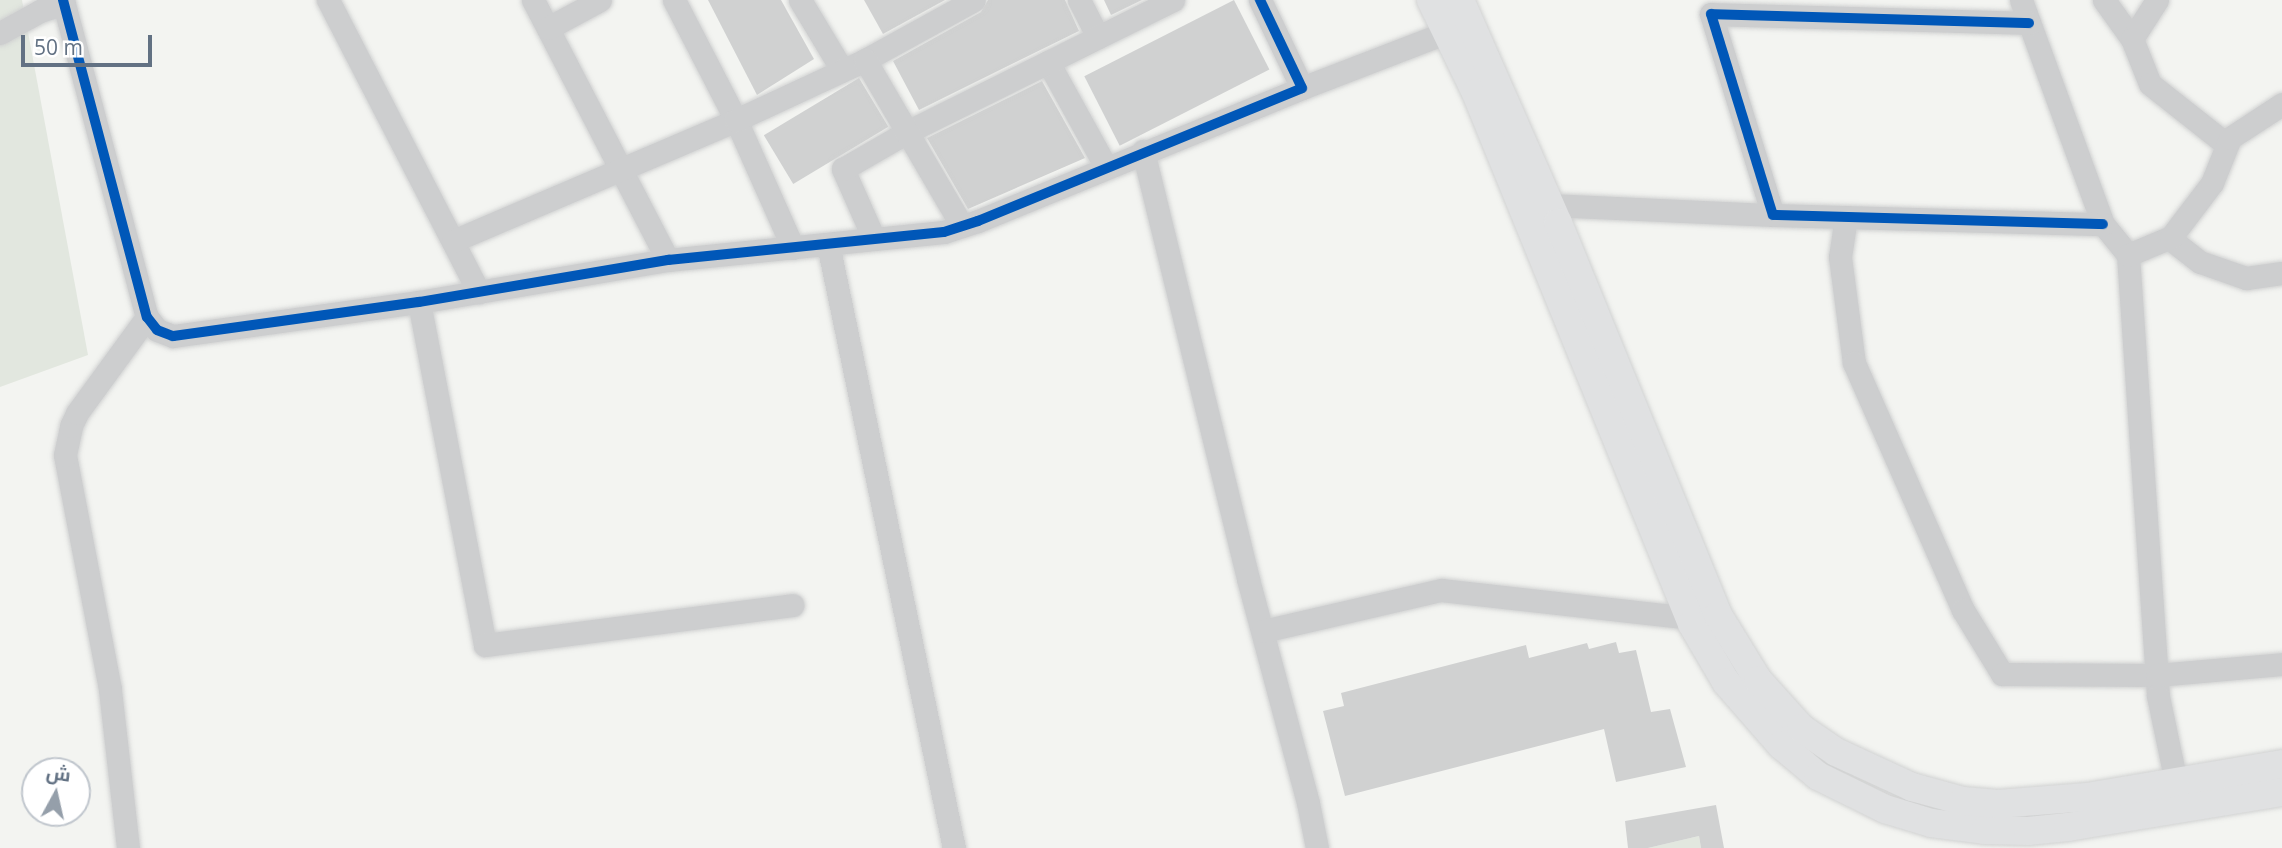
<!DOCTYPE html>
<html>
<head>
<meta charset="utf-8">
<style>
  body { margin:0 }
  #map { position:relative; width:2282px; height:848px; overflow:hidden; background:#f3f4f1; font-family:"Open Sans",Cairo,sans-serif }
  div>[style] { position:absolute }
  .green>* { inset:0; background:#e2e7df }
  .building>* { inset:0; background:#d0d1d1; transform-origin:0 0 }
  .roads { filter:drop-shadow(0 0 2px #d1d2d2) drop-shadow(0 0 2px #d1d2d2) }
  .minor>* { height:23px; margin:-11.5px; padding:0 11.5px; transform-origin:11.5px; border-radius:11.5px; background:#cdcecf }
  .major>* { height:28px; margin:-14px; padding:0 14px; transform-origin:14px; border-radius:14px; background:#e0e1e2 }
  .cycleway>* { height:10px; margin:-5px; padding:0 5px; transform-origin:5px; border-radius:5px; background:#0057b8 }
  span { translate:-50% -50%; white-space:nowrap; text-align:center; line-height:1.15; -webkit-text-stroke:7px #fff; paint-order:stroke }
  .north { position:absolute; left:21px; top:757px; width:70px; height:70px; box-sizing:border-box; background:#fff; border:2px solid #c0c6cd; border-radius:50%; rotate:8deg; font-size:19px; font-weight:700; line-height:28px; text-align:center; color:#627183 }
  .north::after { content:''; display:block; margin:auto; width:24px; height:32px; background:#959faa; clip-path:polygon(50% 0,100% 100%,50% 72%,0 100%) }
  .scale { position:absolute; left:21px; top:35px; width:131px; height:32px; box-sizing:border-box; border:4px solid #627183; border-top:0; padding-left:9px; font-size:21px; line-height:24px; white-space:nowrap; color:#627183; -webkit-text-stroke:5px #fff; paint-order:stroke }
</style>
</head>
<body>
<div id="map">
  <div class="green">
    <div style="clip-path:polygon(0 0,22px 0,88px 355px,0 387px)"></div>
    <div style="clip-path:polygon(1699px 836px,1701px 848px,1648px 848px)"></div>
  </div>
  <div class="building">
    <div style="clip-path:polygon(708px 0,781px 0,814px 59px,757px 95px)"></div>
    <div style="clip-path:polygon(864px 0,945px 0,883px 34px)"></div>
    <div style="clip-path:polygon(988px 0,1065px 0,1079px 31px,919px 110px,893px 61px,981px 12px)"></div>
    <div style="clip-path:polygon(1104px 0,1142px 0,1111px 15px)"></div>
    <div style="left:1234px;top:0;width:78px;height:168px;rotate:63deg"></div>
    <div style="left:859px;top:78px;width:57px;height:111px;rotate:59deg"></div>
    <div style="clip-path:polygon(1042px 81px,1085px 158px,968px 209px,927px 138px)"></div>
    <div style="clip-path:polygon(1616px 642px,1619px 653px,1636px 650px,1651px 712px,1670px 709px,1686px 767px,1616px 782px,1604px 729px,1345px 796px,1323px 711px,1344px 706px,1341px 693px,1526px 645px,1529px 658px,1587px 643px,1589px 649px)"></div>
    <div style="clip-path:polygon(1716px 805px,1724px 848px,1701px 848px,1699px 836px,1648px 848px,1628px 848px,1625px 821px)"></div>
  </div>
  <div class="roads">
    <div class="minor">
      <div style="left:63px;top:0;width:328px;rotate:75.2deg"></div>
      <div style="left:147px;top:317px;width:16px;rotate:52deg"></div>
      <div style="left:157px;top:330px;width:17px;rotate:21deg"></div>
      <div style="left:173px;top:336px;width:248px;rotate:-7.9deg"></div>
      <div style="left:419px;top:302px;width:253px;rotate:-9.6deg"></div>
      <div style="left:668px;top:260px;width:277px;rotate:-5.8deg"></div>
      <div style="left:944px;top:232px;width:36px;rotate:-18deg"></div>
      <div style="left:978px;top:221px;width:350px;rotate:-22.3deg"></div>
      <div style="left:1302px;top:88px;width:98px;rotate:-115.5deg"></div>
      <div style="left:328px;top:0;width:329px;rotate:62.7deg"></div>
      <div style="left:533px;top:0;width:293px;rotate:62.6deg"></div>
      <div style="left:674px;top:0;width:135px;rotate:62.7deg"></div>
      <div style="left:736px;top:120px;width:140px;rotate:66deg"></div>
      <div style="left:800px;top:0;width:82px;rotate:59deg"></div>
      <div style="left:1079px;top:0;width:42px;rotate:62.8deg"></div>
      <div style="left:2021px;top:0;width:239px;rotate:69.9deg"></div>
      <div style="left:2103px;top:224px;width:40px;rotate:51deg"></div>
      <div style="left:2128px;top:255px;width:442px;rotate:86.1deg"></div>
      <div style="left:2158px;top:696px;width:88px;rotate:78.2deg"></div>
      <div style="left:2104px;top:0;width:48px;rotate:54.3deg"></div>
      <div style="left:2157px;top:0;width:46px;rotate:122.7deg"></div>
      <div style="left:2132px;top:39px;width:48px;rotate:68.2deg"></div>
      <div style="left:2150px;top:84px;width:97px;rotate:38.3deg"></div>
      <div style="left:2029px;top:23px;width:318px;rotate:-178.4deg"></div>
      <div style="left:1711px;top:14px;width:210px;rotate:72.9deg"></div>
      <div style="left:1773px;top:215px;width:330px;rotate:1.6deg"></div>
      <div style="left:548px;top:28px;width:59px;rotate:-28.3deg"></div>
      <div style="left:0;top:33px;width:46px;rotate:-28.8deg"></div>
      <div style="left:40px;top:11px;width:25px;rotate:-18deg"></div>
      <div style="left:865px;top:60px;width:124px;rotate:-28.8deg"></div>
      <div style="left:1048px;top:62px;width:120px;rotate:61.1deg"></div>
      <div style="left:1302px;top:88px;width:155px;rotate:-21.1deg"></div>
      <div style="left:1143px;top:151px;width:441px;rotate:76.2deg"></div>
      <div style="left:1248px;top:579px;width:232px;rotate:75deg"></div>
      <div style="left:1308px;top:803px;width:46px;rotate:78.7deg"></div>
      <div style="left:1550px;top:205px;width:223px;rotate:2.6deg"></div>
      <div style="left:1846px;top:217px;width:40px;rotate:98.5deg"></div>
      <div style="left:1840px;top:257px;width:107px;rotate:82.5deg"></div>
      <div style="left:1854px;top:363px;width:270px;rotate:66.2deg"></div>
      <div style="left:1963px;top:610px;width:75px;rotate:58.6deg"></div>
      <div style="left:2002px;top:674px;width:155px;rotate:0.4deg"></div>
      <div style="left:2157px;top:675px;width:125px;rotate:-5deg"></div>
      <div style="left:2169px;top:238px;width:39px;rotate:38deg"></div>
      <div style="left:2200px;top:262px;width:49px;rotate:19.2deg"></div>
      <div style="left:2246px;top:278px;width:36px;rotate:-8deg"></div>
      <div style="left:874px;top:239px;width:77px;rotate:-113.9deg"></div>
      <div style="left:843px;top:169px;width:74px;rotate:-30deg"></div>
      <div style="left:907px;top:132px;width:297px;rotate:-26.4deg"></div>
      <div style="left:453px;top:241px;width:308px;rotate:-23.1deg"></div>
      <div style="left:736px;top:120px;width:142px;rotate:-24.9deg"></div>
      <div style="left:865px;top:60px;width:192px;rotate:59.7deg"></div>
      <div style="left:828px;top:244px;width:617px;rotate:78.22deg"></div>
      <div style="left:2128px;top:255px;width:47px;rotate:-22.7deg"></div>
      <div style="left:2171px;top:237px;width:68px;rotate:-52.8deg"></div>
      <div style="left:2212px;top:183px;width:48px;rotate:-68.2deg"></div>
      <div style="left:2230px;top:138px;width:62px;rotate:-33.2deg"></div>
      <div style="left:419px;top:302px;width:349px;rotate:79.1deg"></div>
      <div style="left:485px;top:645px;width:310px;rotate:-7.4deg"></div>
      <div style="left:1263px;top:631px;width:183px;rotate:-13deg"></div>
      <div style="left:1441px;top:590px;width:250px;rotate:6.4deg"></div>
      <div style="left:128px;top:848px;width:160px;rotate:-96.5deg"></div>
      <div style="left:110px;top:689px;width:238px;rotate:-100.9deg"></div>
      <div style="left:65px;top:455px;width:30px;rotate:-78deg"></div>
      <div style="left:71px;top:426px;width:14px;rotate:-65deg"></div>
      <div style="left:77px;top:413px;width:119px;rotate:-53.9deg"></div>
    </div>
    <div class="major">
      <div style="left:1431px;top:0;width:103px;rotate:64.2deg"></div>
      <div style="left:1476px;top:93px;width:573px;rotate:67.86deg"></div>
      <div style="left:1692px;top:624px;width:67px;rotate:59.6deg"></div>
      <div style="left:1726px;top:682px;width:84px;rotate:48.9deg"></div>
      <div style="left:1781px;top:745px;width:48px;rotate:40deg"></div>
      <div style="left:1818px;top:776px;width:75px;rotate:26.2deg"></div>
      <div style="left:1885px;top:809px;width:48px;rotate:16.9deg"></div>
      <div style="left:1931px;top:823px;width:54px;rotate:7.4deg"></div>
      <div style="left:1985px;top:830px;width:43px;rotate:1.3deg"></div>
      <div style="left:2028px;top:831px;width:40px;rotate:-5.7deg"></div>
      <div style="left:2068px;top:827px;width:217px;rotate:-9.3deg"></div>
      <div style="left:1460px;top:0;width:244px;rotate:66.3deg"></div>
      <div style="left:1558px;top:223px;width:423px;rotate:67.8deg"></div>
      <div style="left:1718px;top:615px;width:76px;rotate:58.4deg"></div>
      <div style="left:1758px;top:680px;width:64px;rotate:48.1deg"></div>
      <div style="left:1801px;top:728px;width:42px;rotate:34.4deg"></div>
      <div style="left:1836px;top:752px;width:84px;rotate:24.7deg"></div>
      <div style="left:1912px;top:787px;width:53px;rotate:15.4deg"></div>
      <div style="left:1963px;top:801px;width:35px;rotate:5deg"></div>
      <div style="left:1998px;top:804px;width:89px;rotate:-4.5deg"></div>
      <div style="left:2087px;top:797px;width:198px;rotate:-9.6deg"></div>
    </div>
  </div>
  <div class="cycleway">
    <div style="left:63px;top:0;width:328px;rotate:75.2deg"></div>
    <div style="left:147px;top:317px;width:16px;rotate:52deg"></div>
    <div style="left:157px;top:330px;width:17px;rotate:21deg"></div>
    <div style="left:173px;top:336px;width:248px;rotate:-7.9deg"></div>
    <div style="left:419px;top:302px;width:253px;rotate:-9.6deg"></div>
    <div style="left:668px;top:260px;width:277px;rotate:-5.8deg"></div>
    <div style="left:944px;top:232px;width:36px;rotate:-18deg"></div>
    <div style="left:978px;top:221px;width:350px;rotate:-22.3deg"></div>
    <div style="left:1302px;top:88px;width:98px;rotate:-115.5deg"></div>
    <div style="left:2029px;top:23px;width:318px;rotate:-178.4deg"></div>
    <div style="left:1711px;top:14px;width:210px;rotate:72.9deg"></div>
    <div style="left:1773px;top:215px;width:330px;rotate:1.6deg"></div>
  </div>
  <div class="north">ش</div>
  <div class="scale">50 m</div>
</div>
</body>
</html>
